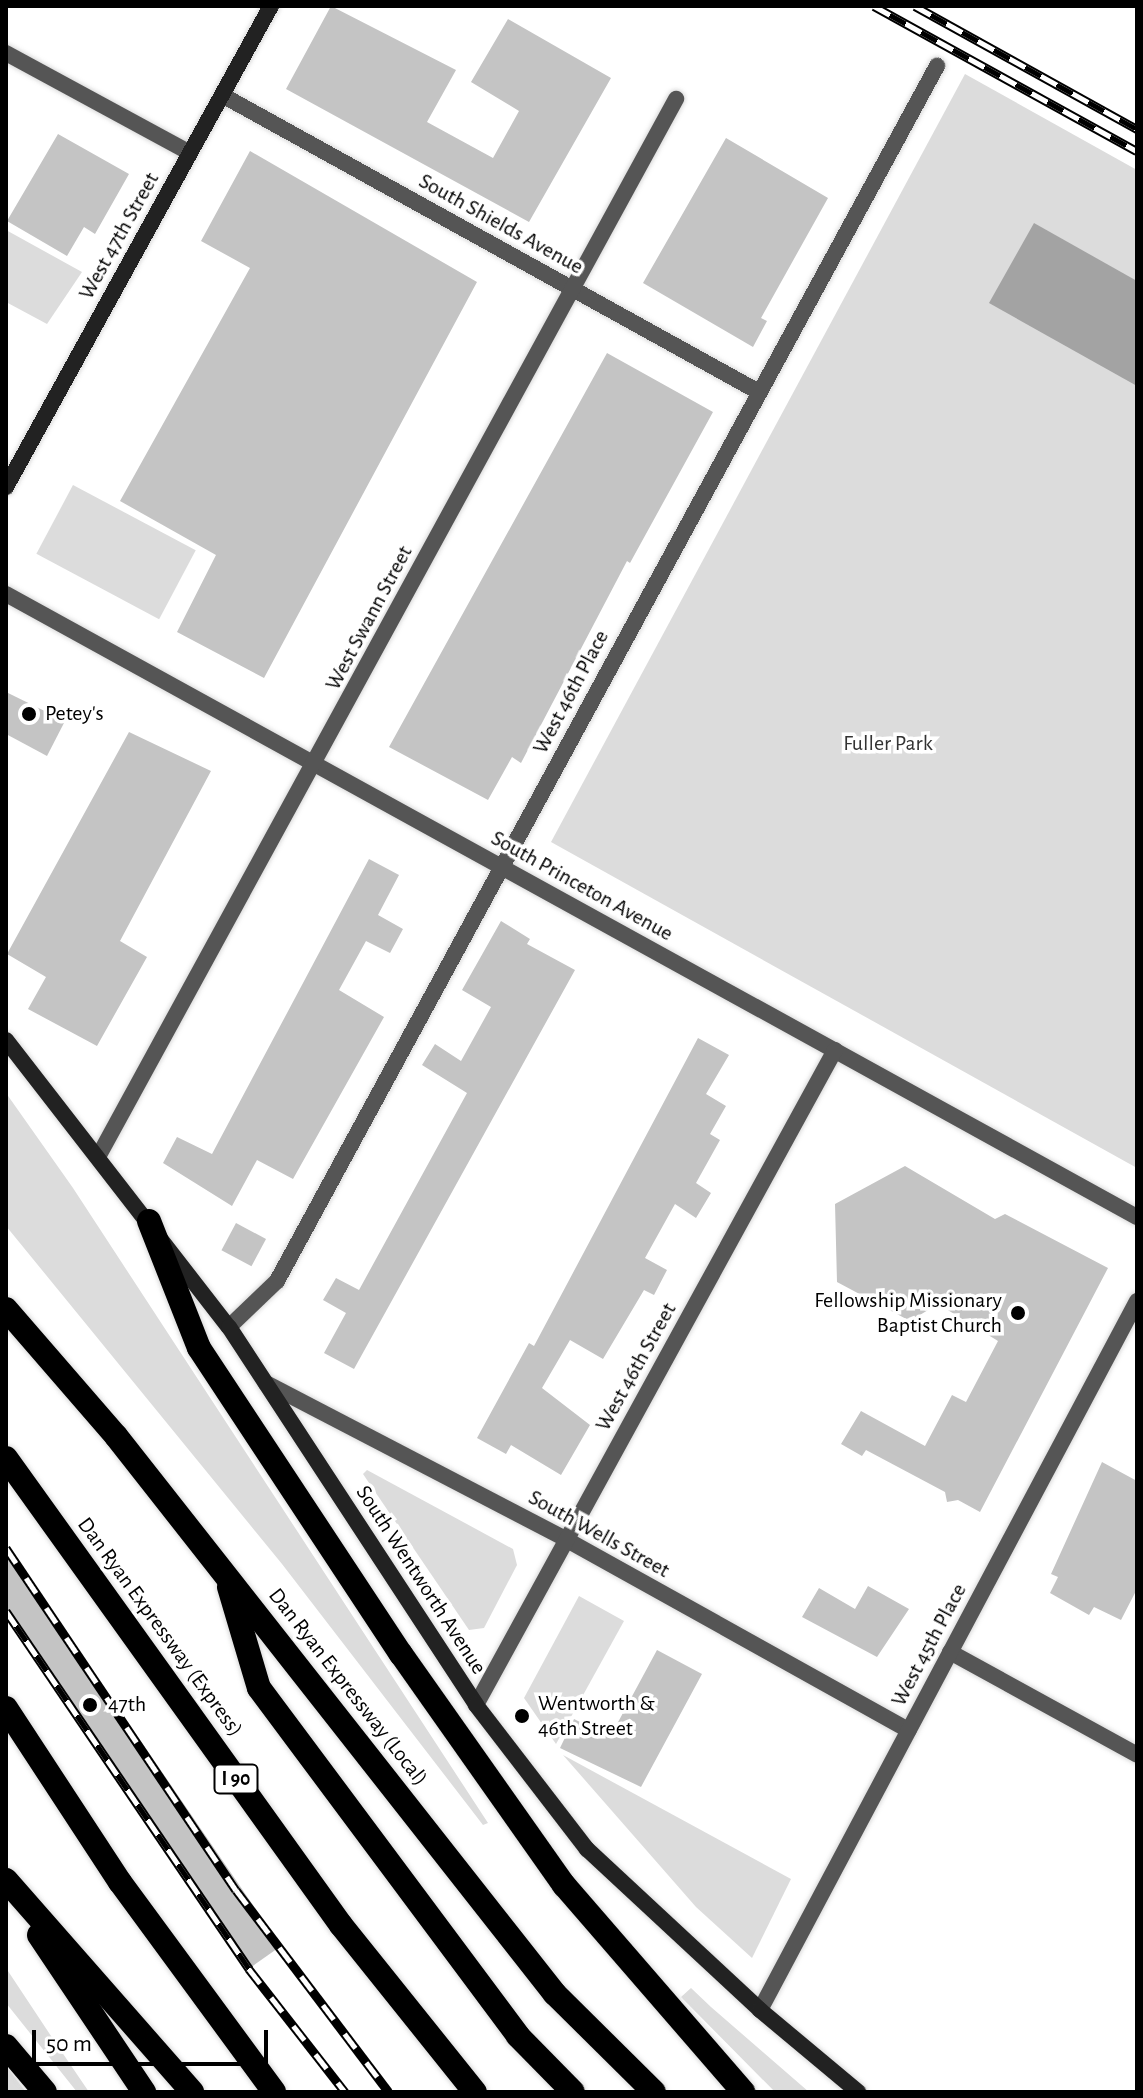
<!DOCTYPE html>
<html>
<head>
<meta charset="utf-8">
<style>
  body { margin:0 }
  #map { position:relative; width:1143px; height:2098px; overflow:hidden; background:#fff; font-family:"Alegreya Sans",sans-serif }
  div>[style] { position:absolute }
  .green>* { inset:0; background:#dcdcdc; transform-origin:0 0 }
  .water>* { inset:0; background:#a3a3a3 }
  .building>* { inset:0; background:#c4c4c4; transform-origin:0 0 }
  .roads { filter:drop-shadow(0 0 2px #dbdbdb) drop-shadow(0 0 2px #dbdbdb) }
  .street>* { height:16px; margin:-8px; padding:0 8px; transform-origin:8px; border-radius:8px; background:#555 }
  .secondary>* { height:16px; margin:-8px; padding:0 8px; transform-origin:8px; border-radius:8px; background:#222 }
  .highway>* { height:24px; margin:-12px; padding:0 12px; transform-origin:12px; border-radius:12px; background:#000 }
  .rail>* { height:9px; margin-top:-4.5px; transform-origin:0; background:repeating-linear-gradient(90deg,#fff 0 18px,#000 0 36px); box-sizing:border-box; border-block:2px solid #000 }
  .dots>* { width:22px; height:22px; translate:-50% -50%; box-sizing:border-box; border:4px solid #fff; border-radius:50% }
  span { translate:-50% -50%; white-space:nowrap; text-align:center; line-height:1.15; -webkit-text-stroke:7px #fff; paint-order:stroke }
  .shield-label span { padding:2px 6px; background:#fff; border:2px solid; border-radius:6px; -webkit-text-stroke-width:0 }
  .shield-label { font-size:20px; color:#000; font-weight:700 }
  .street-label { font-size:22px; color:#000 }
  .poi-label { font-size:22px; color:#000 }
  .left { translate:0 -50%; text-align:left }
  .right { translate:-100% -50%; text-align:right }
  .park-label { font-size:22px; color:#333 }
  .frame { position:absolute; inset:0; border:8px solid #000; pointer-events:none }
  .scale { position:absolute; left:32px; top:2030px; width:236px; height:36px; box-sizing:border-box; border:4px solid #000; border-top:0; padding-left:10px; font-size:24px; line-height:28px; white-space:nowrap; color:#000; -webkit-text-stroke:6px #fff; paint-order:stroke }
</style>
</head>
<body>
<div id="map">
  <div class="green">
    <div style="clip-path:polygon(965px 74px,1137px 170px,1137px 1168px,551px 842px)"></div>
    <div style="clip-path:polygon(6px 230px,82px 272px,47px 324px,6px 302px)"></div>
    <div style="left:73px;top:485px;width:139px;height:78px;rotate:28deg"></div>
    <div style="clip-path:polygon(6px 1093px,73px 1188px,488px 1823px,483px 1825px,282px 1564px,6px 1226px)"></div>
    <div style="clip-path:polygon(367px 1470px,513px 1549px,517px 1565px,484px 1628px,469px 1630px,363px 1474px)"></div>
    <div style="clip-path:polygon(579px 1596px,624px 1621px,556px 1744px,524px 1698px)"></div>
    <div style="clip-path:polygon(563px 1755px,791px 1879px,752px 1958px,696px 1907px)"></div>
    <div style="clip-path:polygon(6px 1968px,53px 2039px,89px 2092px,77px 2092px,6px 2003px)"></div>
    <div style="clip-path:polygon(691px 1988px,711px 2007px,809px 2092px,775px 2092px,681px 1997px)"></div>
    <div style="clip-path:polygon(6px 2066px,26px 2092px,8px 2092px)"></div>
  </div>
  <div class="water">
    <div style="clip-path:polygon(1034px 223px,1137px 281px,1137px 386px,989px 303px)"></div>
  </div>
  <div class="building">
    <div style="clip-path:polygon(331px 6px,456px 70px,427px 122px,493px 158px,519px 111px,471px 82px,508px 19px,611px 78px,529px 222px,286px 89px)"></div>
    <div style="clip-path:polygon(58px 134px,129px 174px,95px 234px,84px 227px,67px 256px,7px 221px)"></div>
    <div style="clip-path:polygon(726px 138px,828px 198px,761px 318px,767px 321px,753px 347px,643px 283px)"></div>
    <div style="clip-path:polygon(250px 151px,477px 282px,264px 678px,177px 632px,216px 555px,120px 501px,250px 268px,201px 241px)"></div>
    <div style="clip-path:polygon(607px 353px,713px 412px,630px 563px,627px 561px,521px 763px,512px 757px,488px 800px,389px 747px)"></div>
    <div style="clip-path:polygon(6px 692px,65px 721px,47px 756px,6px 734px)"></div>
    <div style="clip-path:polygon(129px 732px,211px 771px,120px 941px,147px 957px,97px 1046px,28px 1009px,46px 977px,7px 954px)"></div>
    <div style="clip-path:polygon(369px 859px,399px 875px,378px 915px,403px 929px,390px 953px,366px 941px,339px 990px,384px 1017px,293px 1179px,257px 1160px,232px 1206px,163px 1163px,177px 1137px,212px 1154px)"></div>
    <div style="clip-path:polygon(501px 921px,530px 939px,527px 944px,575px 970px,354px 1369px,324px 1353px,346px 1313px,323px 1300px,336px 1278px,359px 1290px,467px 1093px,422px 1065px,435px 1044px,461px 1061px,491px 1007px,462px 990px)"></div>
    <div style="clip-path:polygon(698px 1038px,729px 1055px,706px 1094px,726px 1106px,710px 1134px,720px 1140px,696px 1183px,711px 1193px,696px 1218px,675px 1204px,645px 1258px,667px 1270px,654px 1295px,644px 1290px,603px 1359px,570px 1340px,542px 1388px,590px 1425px,561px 1475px,511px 1445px,506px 1454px,477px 1438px,529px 1343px,534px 1346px)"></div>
    <div style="clip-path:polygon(905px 1166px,995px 1219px,1005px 1214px,1108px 1268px,980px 1512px,958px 1500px,947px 1502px,945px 1492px,866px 1450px,862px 1456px,841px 1444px,861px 1411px,925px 1446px,952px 1395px,966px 1402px,998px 1341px,938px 1304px,910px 1321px,837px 1282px,835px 1204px)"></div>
    <div style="left:236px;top:1223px;width:34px;height:31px;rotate:28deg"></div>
    <div style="clip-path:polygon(1102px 1462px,1137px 1481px,1137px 1589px,1121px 1620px,1094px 1607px,1089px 1615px,1050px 1593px,1058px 1577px,1051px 1574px)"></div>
    <div style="clip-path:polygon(6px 1544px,281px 1946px,247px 1970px,6px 1614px)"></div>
    <div style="clip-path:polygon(868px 1586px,909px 1609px,877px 1657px,802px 1617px,819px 1588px,855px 1609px)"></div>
    <div style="clip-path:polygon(657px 1650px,702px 1674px,641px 1787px,560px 1748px,574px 1719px,610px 1737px)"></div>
  </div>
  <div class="roads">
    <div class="street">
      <div style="left:6px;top:53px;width:209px;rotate:28.5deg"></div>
      <div style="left:222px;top:95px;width:614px;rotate:28.95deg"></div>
      <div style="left:6px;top:594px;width:1291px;rotate:28.85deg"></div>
      <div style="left:98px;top:1157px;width:1206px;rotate:-61.35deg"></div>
      <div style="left:229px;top:1327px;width:66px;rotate:-43.8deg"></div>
      <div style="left:277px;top:1281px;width:1383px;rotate:-61.49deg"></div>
      <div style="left:266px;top:1383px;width:339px;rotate:27.5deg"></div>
      <div style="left:567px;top:1540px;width:391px;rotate:29.1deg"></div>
      <div style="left:950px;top:1652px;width:213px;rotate:28.8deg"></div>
      <div style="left:476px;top:1705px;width:747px;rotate:-61.27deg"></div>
      <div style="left:760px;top:2010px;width:803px;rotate:-62deg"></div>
    </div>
    <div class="secondary">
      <div style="left:6px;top:487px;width:549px;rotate:-61.15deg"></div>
      <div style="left:6px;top:1040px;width:363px;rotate:52.2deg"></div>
      <div style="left:229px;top:1327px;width:452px;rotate:56.8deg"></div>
      <div style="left:476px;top:1705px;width:182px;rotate:52.4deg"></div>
      <div style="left:587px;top:1849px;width:236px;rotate:42.9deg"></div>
      <div style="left:760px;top:2010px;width:128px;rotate:39.9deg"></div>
    </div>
    <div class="highway">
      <div style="left:149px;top:1221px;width:136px;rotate:68.5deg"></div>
      <div style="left:199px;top:1348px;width:367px;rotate:56.6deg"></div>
      <div style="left:401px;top:1654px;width:283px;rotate:54.8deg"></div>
      <div style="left:564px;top:1885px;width:274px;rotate:49.1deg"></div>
      <div style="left:6px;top:1309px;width:168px;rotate:49.1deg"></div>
      <div style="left:116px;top:1436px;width:710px;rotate:51.81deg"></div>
      <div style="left:555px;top:1994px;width:139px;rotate:44.7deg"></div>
      <div style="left:6px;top:1458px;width:575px;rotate:54.35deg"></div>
      <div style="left:341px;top:1925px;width:214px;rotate:51.3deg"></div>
      <div style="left:229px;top:1587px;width:105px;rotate:73.5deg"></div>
      <div style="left:259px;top:1688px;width:434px;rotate:53.3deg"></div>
      <div style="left:518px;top:2036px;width:78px;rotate:45.5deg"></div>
      <div style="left:6px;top:1708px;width:208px;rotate:56.8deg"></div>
      <div style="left:120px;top:1882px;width:260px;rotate:53.7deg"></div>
      <div style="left:6px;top:1880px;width:282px;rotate:48.7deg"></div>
      <div style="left:39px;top:1935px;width:189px;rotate:56.2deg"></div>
      <div style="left:6px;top:2046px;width:60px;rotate:49.7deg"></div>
    </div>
  </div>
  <div class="rail">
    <div style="left:874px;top:6px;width:300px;rotate:28.9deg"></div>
    <div style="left:915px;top:6px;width:254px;rotate:29deg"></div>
    <div style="left:6px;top:1548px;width:412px;rotate:56.1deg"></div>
    <div style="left:236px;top:1890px;width:253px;rotate:52.9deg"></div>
    <div style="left:6px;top:1611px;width:433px;rotate:55.8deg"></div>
    <div style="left:249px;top:1969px;width:156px;rotate:52deg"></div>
  </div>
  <div class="dots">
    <div style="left:29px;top:714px;background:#000"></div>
    <div style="left:1018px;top:1313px;background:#000"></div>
    <div style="left:90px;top:1705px;background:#000"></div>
    <div style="left:522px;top:1716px;background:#000"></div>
  </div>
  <div class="shield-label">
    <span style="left:236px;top:1779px">I 90</span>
  </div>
  <div class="street-label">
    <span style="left:501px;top:224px;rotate:29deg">South Shields Avenue</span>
    <span style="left:119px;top:236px;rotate:-61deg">West 47th Street</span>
    <span style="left:369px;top:618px;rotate:-62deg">West Swann Street</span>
    <span style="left:571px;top:692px;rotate:-62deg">West 46th Place</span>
    <span style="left:582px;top:886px;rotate:29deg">South Princeton Avenue</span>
    <span style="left:636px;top:1367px;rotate:-61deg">West 46th Street</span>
    <span style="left:599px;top:1534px;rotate:29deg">South Wells Street</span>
    <span style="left:421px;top:1580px;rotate:57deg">South Wentworth Avenue</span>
    <span style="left:160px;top:1627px;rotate:54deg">Dan Ryan Expressway (Express)</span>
    <span style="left:929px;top:1645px;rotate:-62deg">West 45th Place</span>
    <span style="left:348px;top:1687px;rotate:52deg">Dan Ryan Expressway (Local)</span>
  </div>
  <div class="poi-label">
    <span class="left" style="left:45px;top:714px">Petey's</span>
    <span class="right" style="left:1002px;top:1313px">Fellowship Missionary<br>Baptist Church</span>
    <span class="left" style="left:538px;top:1716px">Wentworth &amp;<br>46th Street</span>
    <span class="left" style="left:108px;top:1705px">47th</span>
  </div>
  <div class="park-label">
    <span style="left:888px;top:744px">Fuller Park</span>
  </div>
  <div class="frame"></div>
  <div class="scale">50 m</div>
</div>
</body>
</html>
